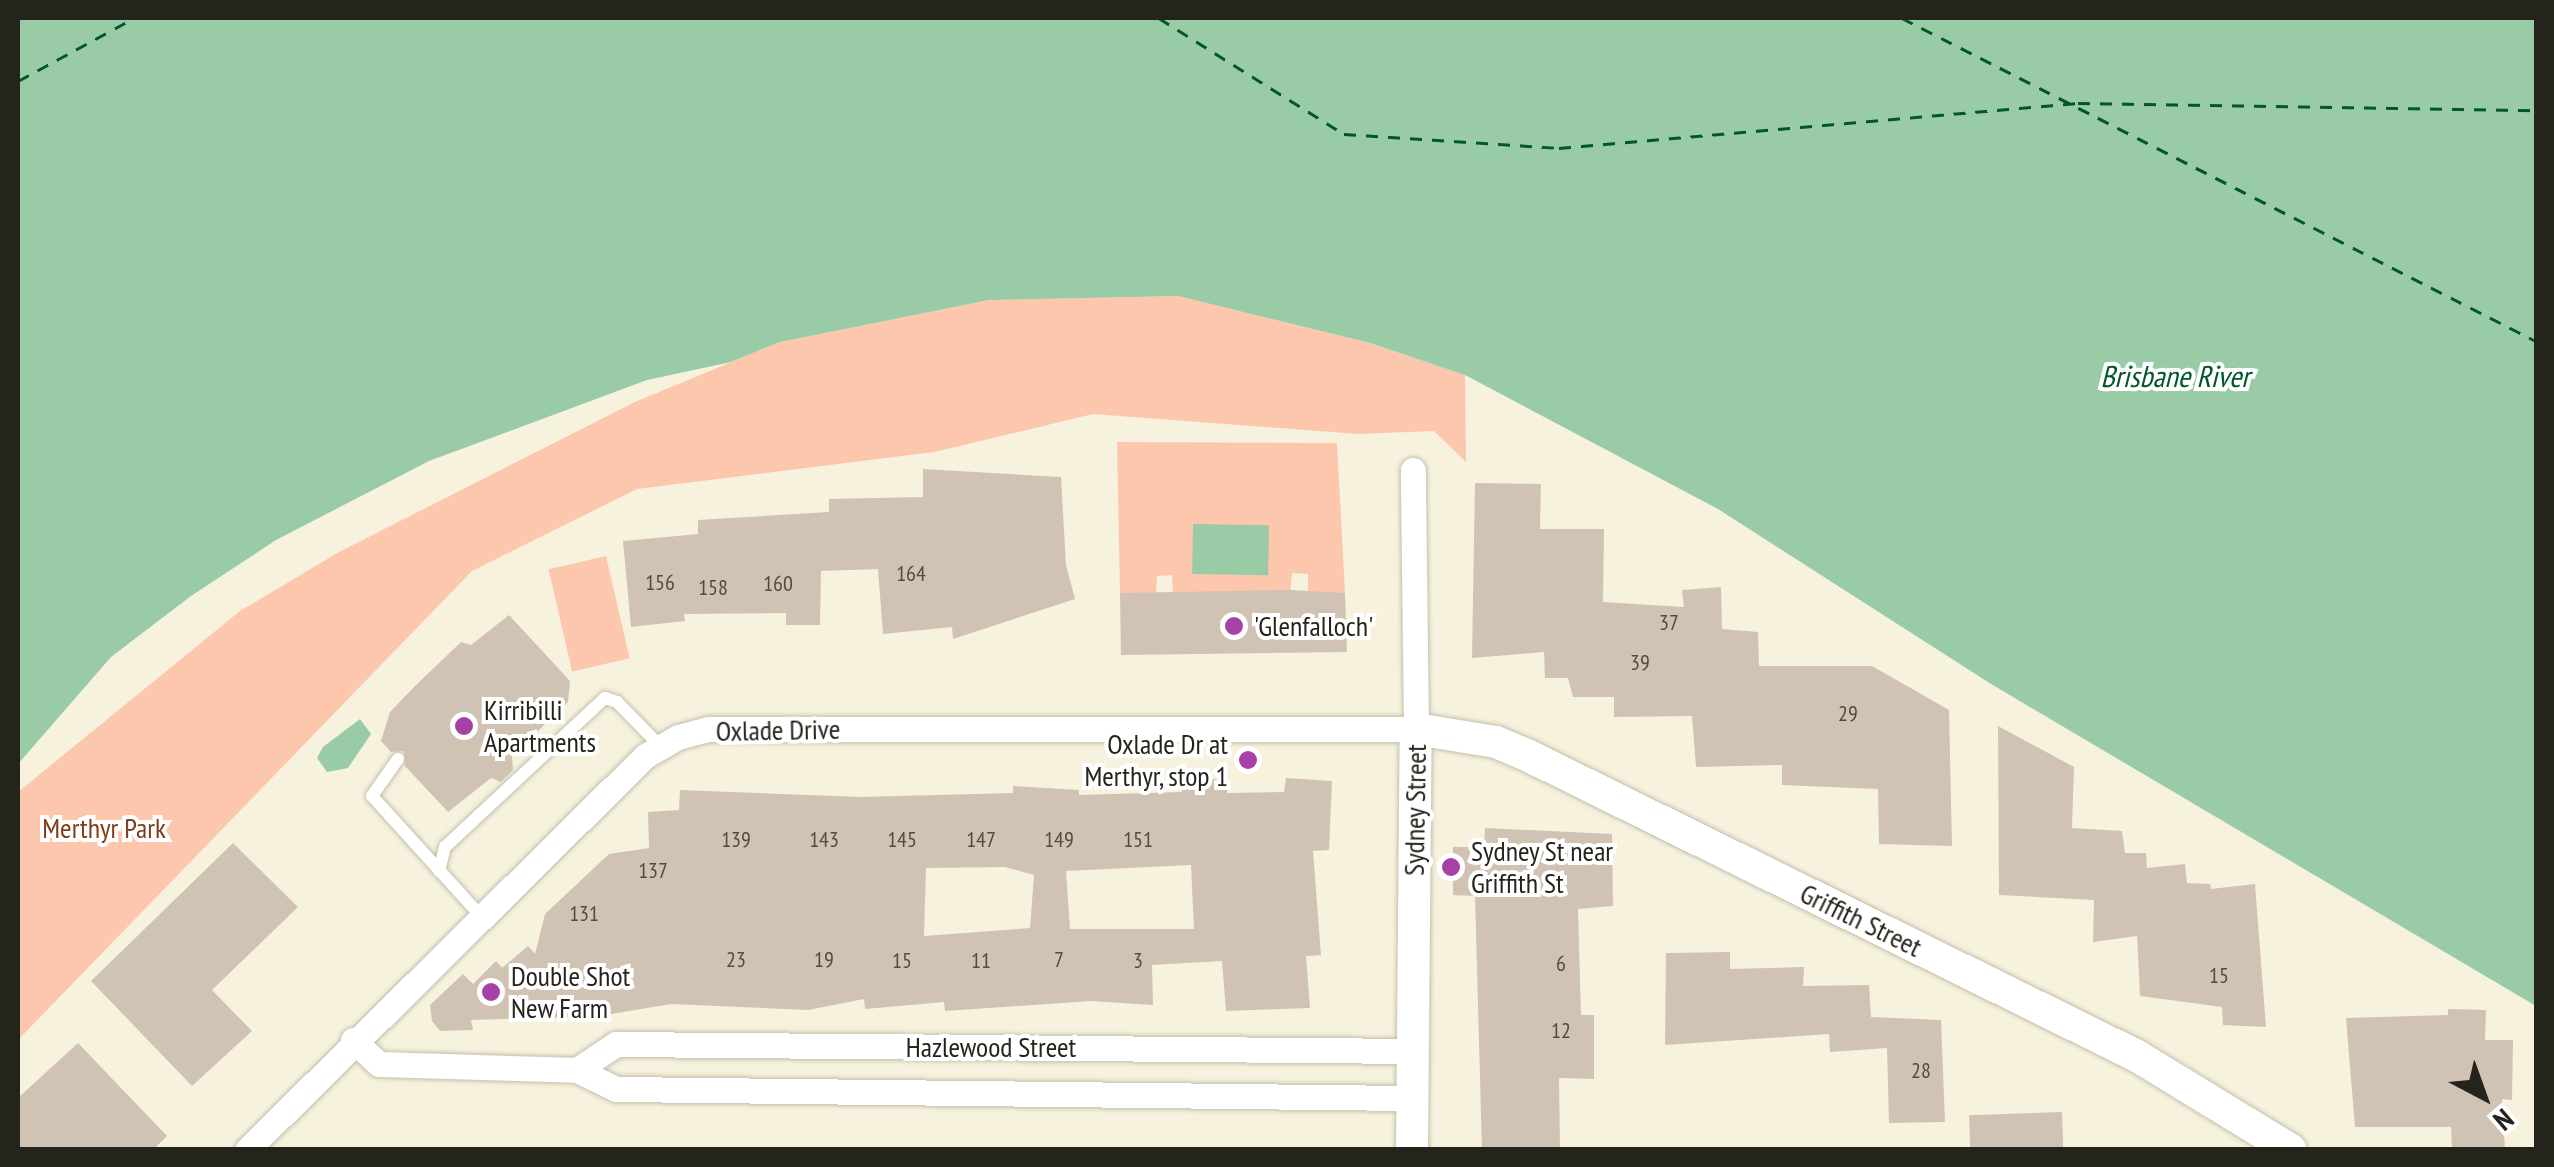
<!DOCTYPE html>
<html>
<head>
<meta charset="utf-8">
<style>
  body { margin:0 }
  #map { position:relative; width:2554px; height:1167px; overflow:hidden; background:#f6f2de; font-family:"PT Sans Narrow",sans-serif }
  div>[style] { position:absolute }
  .green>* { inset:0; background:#fcc7ad; transform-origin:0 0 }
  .water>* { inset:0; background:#99cba6; transform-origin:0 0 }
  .ferry>* { height:2.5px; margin-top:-1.25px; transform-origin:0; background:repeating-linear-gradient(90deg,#005729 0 12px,transparent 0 22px) }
  .building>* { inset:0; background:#d0c3b3; transform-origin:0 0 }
  .roads { filter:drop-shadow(0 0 2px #c4c0ad) drop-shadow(0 0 2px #c4c0ad) }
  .service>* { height:12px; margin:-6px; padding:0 6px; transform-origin:6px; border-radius:6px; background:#fff }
  .minor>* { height:25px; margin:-12.5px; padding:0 12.5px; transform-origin:12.5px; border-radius:12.5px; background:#fff }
  .tertiary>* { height:32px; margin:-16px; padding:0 16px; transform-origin:16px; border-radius:16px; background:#fff }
  .dots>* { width:28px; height:28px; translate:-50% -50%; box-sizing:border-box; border:5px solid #fff; border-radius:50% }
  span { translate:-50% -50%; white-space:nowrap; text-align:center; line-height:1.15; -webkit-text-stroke:8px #fff; paint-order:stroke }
  .number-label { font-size:22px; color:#504c42 }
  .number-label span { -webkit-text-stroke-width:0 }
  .poi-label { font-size:28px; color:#25241c }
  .left { translate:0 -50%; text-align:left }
  .right { translate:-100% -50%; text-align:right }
  .street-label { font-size:28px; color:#25241c }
  .park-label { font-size:28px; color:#803d18 }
  .water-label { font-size:30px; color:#005729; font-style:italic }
  .frame { position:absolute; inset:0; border:20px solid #25241c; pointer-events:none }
  .north { position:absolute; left:2434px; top:1047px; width:100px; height:100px; -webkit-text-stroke:8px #fff; paint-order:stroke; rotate:139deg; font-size:28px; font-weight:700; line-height:40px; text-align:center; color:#25241c }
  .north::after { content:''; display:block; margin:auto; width:35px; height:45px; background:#25241c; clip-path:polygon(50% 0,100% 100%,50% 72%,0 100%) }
</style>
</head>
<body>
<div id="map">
  <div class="green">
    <div style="clip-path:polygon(1179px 296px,1370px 343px,1465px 375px,1466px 462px,1434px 431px,1358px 434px,1093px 414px,934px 452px,637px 489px,472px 571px,18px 1040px,18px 792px,240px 611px,339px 552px,635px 402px,780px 342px,989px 300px)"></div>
    <div style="clip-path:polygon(1117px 442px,1337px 443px,1345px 593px,1308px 599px,1308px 574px,1292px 573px,1290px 594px,1173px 593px,1172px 575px,1157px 576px,1156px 593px,1120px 593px)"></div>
    <div style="left:606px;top:556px;width:105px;height:59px;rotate:77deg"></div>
  </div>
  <div class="water">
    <div style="clip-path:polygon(18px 18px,2536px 18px,2536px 1006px,1991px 684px,1718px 509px,1465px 375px,1370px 343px,1178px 296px,989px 300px,780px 342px,731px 362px,647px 380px,429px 461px,276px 540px,191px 596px,111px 657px,18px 764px)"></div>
    <div style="left:1193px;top:524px;width:76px;height:50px;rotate:1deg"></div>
    <div style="clip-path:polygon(360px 719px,371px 734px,348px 768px,327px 772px,317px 758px,323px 747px)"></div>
  </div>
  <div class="ferry">
    <div style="left:1159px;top:18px;width:218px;rotate:32.1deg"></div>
    <div style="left:1344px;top:134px;width:215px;rotate:3.7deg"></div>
    <div style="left:1559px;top:148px;width:521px;rotate:-4.96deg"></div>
    <div style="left:2078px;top:103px;width:458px;rotate:0.9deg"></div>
    <div style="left:1902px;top:18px;width:712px;rotate:27deg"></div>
    <div style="left:18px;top:81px;width:132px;rotate:-28.5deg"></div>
  </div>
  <div class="building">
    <div style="clip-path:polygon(923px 469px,1061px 477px,1066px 565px,1075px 599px,953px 639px,952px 627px,883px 634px,878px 569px,821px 571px,820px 625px,786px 625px,786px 613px,684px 614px,685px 621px,631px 627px,623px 541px,698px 534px,698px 520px,829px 512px,829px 499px,923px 497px)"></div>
    <div style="clip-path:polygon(1475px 483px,1541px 484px,1540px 529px,1604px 529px,1603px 602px,1684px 607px,1682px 590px,1721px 587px,1722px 629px,1758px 632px,1759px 666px,1872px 666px,1949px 710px,1952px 846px,1879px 844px,1878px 789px,1782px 785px,1782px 765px,1696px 767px,1692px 716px,1614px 717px,1614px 697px,1573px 697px,1568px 678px,1545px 678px,1544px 652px,1472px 658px)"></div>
    <div style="clip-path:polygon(1290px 590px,1345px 593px,1347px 652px,1121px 655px,1120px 593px)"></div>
    <div style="clip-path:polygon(509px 615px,570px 681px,568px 702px,512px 756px,513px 770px,501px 782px,491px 778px,448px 812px,405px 766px,404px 751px,391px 752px,381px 741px,390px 712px,415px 686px,461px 642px,471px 645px)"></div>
    <div style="clip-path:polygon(1998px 726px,2074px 767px,2072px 828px,2122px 831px,2125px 853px,2146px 853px,2147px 868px,2185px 864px,2187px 883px,2210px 884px,2211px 889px,2255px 884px,2266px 1027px,2223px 1025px,2222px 1007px,2140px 996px,2137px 936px,2093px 942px,2094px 900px,1999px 895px)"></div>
    <div style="clip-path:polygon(evenodd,1183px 777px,1229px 780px,1227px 793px,1284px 792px,1286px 778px,1332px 781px,1329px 850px,1313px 851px,1321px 955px,1306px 956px,1310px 1008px,1226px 1011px,1222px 961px,1152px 965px,1153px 1005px,1091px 1001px,945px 1011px,944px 1002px,865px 1009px,864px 999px,808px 1010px,671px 1004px,599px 1016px,471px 1020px,473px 1030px,440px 1031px,432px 1021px,430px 1005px,463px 974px,473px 984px,496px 961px,502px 968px,528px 946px,535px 954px,545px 914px,609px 854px,649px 848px,648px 812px,679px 810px,680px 790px,860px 797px,1013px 793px,1013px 786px,1079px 790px,1079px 795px,1182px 792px,1183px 777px,1191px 865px,1194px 929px,1070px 929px,1066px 871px,1191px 865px,1183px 777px,1005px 867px,1034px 875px,1030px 928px,924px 936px,926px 868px,1005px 867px)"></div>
    <div style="clip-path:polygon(1485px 828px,1612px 834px,1613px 906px,1578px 909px,1581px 1015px,1594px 1015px,1594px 1079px,1559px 1078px,1560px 1150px,1482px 1150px,1475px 896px,1453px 895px,1453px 847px,1484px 847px)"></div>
    <div style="clip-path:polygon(233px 843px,298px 907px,212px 990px,252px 1031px,192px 1086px,91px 981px)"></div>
    <div style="clip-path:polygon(1730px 952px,1730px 969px,1804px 967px,1803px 986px,1869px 985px,1871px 1017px,1941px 1020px,1945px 1122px,1889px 1123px,1887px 1048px,1830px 1052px,1829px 1034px,1665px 1045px,1666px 953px)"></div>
    <div style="clip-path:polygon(2448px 1009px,2486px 1010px,2485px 1040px,2513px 1040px,2512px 1100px,2502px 1099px,2505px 1150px,2452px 1150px,2451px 1127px,2355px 1127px,2346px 1018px,2448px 1015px)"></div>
    <div style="clip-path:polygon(78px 1043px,167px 1136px,153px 1150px,18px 1150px,18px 1098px)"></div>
    <div style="left:2062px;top:1112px;width:38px;height:93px;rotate:88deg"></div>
  </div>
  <div class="roads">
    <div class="service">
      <div style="left:398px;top:759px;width:45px;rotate:125.1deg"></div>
      <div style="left:372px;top:796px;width:161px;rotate:47.8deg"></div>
      <div style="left:439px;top:871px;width:25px;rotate:-76deg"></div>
      <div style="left:445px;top:847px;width:219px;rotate:-43deg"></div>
      <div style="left:605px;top:698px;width:13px;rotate:18deg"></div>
      <div style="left:617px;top:702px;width:63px;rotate:45.6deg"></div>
    </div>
    <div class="minor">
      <div style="left:353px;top:1040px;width:35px;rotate:43deg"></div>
      <div style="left:379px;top:1064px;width:198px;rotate:1.7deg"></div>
      <div style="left:577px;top:1070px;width:43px;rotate:26deg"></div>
      <div style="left:616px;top:1089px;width:796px;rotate:0.65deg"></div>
      <div style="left:577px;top:1070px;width:47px;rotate:-33.7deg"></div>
      <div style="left:616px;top:1044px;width:797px;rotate:0.5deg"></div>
      <div style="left:247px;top:1150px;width:560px;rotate:-44.71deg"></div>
      <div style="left:645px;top:756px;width:38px;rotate:-30deg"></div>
      <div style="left:678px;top:737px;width:31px;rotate:-15deg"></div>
      <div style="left:708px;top:729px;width:708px"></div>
      <div style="left:1416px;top:729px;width:259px;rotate:-90.7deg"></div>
    </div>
    <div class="tertiary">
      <div style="left:1412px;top:1150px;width:421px;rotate:-89.5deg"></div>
      <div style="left:1416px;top:729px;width:81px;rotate:9.2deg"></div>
      <div style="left:1496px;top:742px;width:36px;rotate:23deg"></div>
      <div style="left:1529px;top:756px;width:678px;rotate:26.26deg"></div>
      <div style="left:2137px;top:1056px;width:180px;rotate:31.4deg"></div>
    </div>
  </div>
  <div class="dots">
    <div style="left:1234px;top:626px;background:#a641a6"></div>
    <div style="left:464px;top:726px;background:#a641a6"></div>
    <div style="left:1248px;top:760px;background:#a641a6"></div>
    <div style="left:1451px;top:867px;background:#a641a6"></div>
    <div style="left:491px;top:992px;background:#a641a6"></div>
  </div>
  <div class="number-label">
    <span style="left:911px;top:574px">164</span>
    <span style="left:660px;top:583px">156</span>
    <span style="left:778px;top:584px">160</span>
    <span style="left:713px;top:588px">158</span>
    <span style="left:1669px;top:623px">37</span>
    <span style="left:1640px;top:663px">39</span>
    <span style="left:1848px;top:714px">29</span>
    <span style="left:736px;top:840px">139</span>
    <span style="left:824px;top:840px">143</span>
    <span style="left:902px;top:840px">145</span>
    <span style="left:981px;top:840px">147</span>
    <span style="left:1059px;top:840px">149</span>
    <span style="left:1138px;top:840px">151</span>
    <span style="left:653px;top:871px">137</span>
    <span style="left:584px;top:914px">131</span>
    <span style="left:736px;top:960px">23</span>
    <span style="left:824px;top:960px">19</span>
    <span style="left:1059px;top:960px">7</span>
    <span style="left:902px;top:961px">15</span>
    <span style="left:981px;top:961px">11</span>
    <span style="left:1138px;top:961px">3</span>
    <span style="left:1561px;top:964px">6</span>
    <span style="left:2219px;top:976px">15</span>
    <span style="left:1561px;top:1031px">12</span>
    <span style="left:1921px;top:1071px">28</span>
  </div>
  <div class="poi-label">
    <span class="left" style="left:1254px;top:626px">'Glenfalloch'</span>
    <span class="left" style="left:484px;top:726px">Kirribilli<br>Apartments</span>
    <span class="right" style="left:1228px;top:760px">Oxlade Dr at<br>Merthyr, stop 1</span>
    <span class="left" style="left:1471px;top:867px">Sydney St near<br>Griffith St</span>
    <span class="left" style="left:511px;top:992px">Double Shot<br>New Farm</span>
  </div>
  <div class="street-label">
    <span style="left:778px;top:730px;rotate:-1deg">Oxlade Drive</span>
    <span style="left:1415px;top:810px;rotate:-89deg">Sydney Street</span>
    <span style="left:1861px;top:920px;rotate:26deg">Griffith Street</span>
    <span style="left:991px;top:1047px">Hazlewood Street</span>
  </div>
  <div class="park-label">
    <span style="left:104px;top:828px">Merthyr Park</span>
  </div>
  <div class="water-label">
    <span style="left:2175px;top:376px">Brisbane River</span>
  </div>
  <div class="frame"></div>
  <div class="north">N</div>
</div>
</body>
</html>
